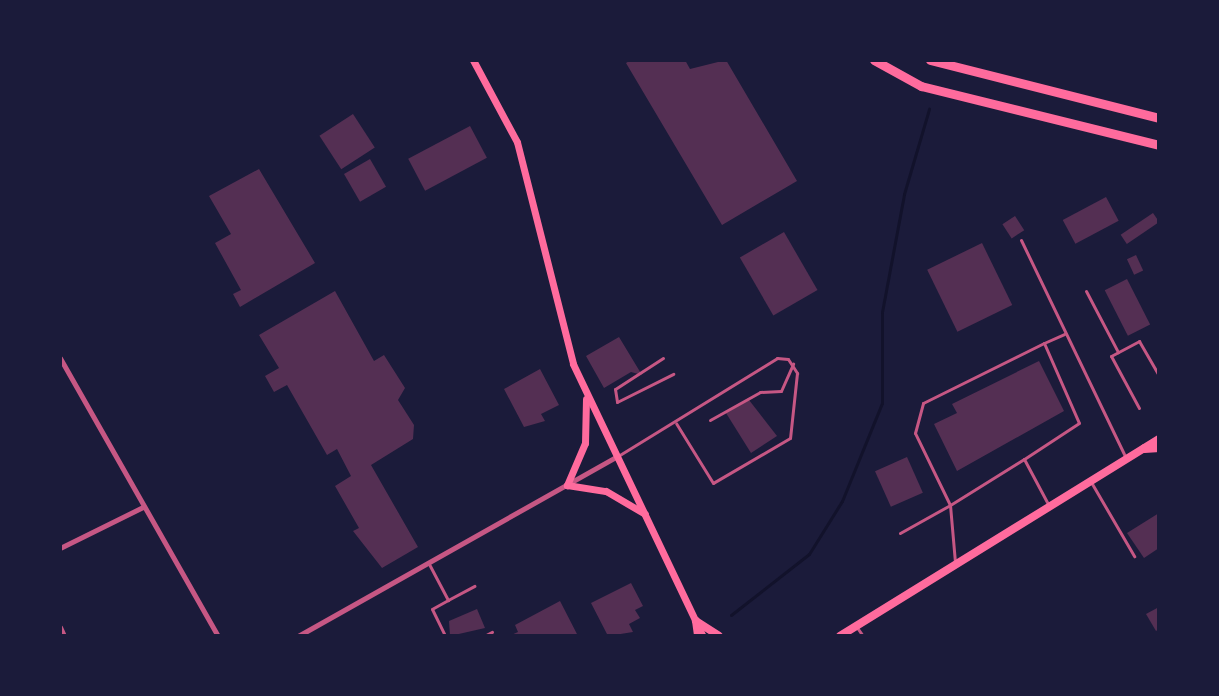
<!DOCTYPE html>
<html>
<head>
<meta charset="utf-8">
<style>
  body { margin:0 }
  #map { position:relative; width:1219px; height:696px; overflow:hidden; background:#1b1b3a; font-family:Helvetica,sans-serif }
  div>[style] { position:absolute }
  .stream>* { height:3px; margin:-1.5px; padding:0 1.5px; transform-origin:1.5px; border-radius:1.5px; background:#12122b }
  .building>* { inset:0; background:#542f53; transform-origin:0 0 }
  .service>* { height:3px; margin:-1.5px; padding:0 1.5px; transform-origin:1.5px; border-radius:1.5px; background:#c65784 }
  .minor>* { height:5px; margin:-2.5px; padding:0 2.5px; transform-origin:2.5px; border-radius:2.5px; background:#c65784 }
  .secondary>* { height:7px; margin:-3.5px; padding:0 3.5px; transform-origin:3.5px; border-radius:3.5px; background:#ff6b9d }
  .primary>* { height:8px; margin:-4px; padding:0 4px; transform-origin:4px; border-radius:4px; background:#ff6b9d }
  .motorway>* { height:9px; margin:-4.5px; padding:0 4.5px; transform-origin:4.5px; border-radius:4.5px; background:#ff6b9d }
  span { translate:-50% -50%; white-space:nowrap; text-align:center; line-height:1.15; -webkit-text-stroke:6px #1b1b3a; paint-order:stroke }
  .frame { position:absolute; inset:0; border:62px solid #1b1b3a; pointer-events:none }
</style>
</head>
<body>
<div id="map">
  <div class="stream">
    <div style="left:731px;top:615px;width:99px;rotate:-38deg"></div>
    <div style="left:809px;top:554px;width:62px;rotate:-58.1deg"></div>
    <div style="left:842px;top:501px;width:106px;rotate:-67.8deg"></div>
    <div style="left:882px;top:403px;width:91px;rotate:-90deg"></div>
    <div style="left:882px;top:312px;width:120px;rotate:-79.4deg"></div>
    <div style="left:904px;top:194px;width:89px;rotate:-73.6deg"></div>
  </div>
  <div class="building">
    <div style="clip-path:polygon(631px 60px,685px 60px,690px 69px,726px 60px,797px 181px,722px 225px,626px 63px)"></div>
    <div style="left:353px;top:114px;width:40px;height:40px;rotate:57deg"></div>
    <div style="left:470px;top:126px;width:36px;height:70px;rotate:62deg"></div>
    <div style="left:370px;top:159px;width:32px;height:30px;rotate:60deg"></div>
    <div style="clip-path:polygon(259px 169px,315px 263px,240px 307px,233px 294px,241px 290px,215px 243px,231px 234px,209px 196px)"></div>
    <div style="left:1106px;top:197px;width:27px;height:49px;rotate:62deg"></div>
    <div style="left:1153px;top:213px;width:11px;height:39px;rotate:56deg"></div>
    <div style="left:1015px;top:216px;width:17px;height:15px;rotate:57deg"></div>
    <div style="left:784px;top:232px;width:67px;height:51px;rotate:60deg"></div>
    <div style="left:982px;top:243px;width:69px;height:61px;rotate:64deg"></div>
    <div style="left:1136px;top:255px;width:17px;height:10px;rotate:65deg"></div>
    <div style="left:1127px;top:279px;width:51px;height:25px;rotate:63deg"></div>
    <div style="clip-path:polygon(335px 291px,374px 361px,384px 355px,405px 388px,398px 400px,414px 425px,413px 439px,371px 465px,418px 547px,382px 568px,353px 531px,359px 528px,335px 486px,351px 476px,337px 449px,327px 455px,287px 385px,274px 392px,265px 376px,279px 368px,259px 335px)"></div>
    <div style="clip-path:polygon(619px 337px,642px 375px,631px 372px,604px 388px,586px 356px)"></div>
    <div style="clip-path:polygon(1039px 361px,1064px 411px,957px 471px,934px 424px,957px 413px,952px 404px)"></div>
    <div style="clip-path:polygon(540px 369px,559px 405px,541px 414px,545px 421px,524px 427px,504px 389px)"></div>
    <div style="clip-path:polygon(749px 400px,777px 436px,751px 453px,726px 413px)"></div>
    <div style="left:907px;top:457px;width:39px;height:35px;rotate:66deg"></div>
    <div style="clip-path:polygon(1159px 513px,1159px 548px,1144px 558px,1127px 533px)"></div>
    <div style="clip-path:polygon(631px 583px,643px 606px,635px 610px,640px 618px,629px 624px,633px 632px,608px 636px,591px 603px)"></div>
    <div style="clip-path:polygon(560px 601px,578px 636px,509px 636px,518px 632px,515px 625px)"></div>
    <div style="clip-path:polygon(1159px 607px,1159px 629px,1156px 631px,1146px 614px)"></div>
    <div style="clip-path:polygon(477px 609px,485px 628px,450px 636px,449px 621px)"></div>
  </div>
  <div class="service">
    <div style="left:1021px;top:240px;width:240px;rotate:64.3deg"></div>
    <div style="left:1086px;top:291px;width:69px;rotate:62.3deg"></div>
    <div style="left:1044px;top:343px;width:22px;rotate:-24deg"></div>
    <div style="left:663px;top:358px;width:57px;rotate:147.1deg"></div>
    <div style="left:615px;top:389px;width:13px;rotate:81deg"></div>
    <div style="left:617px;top:402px;width:63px;rotate:-26.6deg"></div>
    <div style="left:1139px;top:408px;width:59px;rotate:-118.3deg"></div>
    <div style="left:1111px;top:356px;width:32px;rotate:-28deg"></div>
    <div style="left:1139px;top:341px;width:39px;rotate:60deg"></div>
    <div style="left:710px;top:420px;width:57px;rotate:-29.2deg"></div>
    <div style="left:760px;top:392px;width:21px;rotate:-3deg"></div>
    <div style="left:781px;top:391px;width:30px;rotate:-66deg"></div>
    <div style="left:618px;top:456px;width:187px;rotate:-31.6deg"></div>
    <div style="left:777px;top:358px;width:11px;rotate:5deg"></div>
    <div style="left:788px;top:359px;width:17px;rotate:57deg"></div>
    <div style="left:797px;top:373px;width:65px;rotate:96.1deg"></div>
    <div style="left:790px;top:438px;width:89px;rotate:149.7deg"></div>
    <div style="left:713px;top:483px;width:70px;rotate:-121.7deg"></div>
    <div style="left:1024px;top:459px;width:87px;rotate:148.1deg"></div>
    <div style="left:950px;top:505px;width:80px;rotate:-115.9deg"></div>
    <div style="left:915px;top:433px;width:31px;rotate:-75deg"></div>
    <div style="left:923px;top:403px;width:135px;rotate:-26.4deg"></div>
    <div style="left:1044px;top:343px;width:87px;rotate:66.4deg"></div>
    <div style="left:1079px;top:423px;width:66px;rotate:146.8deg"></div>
    <div style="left:1024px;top:459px;width:51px;rotate:61.9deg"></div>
    <div style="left:1091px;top:482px;width:86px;rotate:59.8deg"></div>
    <div style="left:900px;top:533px;width:57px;rotate:-29.2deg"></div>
    <div style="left:950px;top:505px;width:57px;rotate:85deg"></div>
    <div style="left:429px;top:564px;width:41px;rotate:62.2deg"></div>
    <div style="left:448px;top:600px;width:18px;rotate:151deg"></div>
    <div style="left:432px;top:609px;width:30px;rotate:64deg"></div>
    <div style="left:448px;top:600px;width:30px;rotate:-28deg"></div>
    <div style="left:856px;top:626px;width:12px;rotate:55deg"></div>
    <div style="left:484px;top:636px;width:9px;rotate:-27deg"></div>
  </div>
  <div class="minor">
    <div style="left:60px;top:358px;width:320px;rotate:60.4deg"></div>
    <div style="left:60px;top:548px;width:93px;rotate:-26.3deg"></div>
    <div style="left:60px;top:627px;width:10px;rotate:66deg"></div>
    <div style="left:298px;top:636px;width:367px;rotate:-29.4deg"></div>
  </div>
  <div class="secondary">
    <div style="left:473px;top:60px;width:93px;rotate:61.8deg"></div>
    <div style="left:517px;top:142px;width:229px;rotate:75.8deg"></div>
    <div style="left:573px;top:364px;width:301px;rotate:64.5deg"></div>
    <div style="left:586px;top:399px;width:44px;rotate:91.3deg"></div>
    <div style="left:585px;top:443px;width:46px;rotate:113.2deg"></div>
    <div style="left:567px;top:485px;width:39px;rotate:9deg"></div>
    <div style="left:606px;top:491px;width:45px;rotate:30.5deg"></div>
  </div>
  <div class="primary">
    <div style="left:696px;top:621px;width:27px;rotate:33deg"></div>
    <div style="left:696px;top:621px;width:15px;rotate:82deg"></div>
    <div style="left:840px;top:636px;width:375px;rotate:-31.7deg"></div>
  </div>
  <div class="motorway">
    <div style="left:874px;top:60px;width:54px;rotate:29deg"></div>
    <div style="left:921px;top:86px;width:245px;rotate:13.9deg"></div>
    <div style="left:930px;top:60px;width:236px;rotate:14.2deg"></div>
    <div style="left:1144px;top:448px;width:15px;rotate:-4deg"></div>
  </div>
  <div class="frame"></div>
</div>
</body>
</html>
